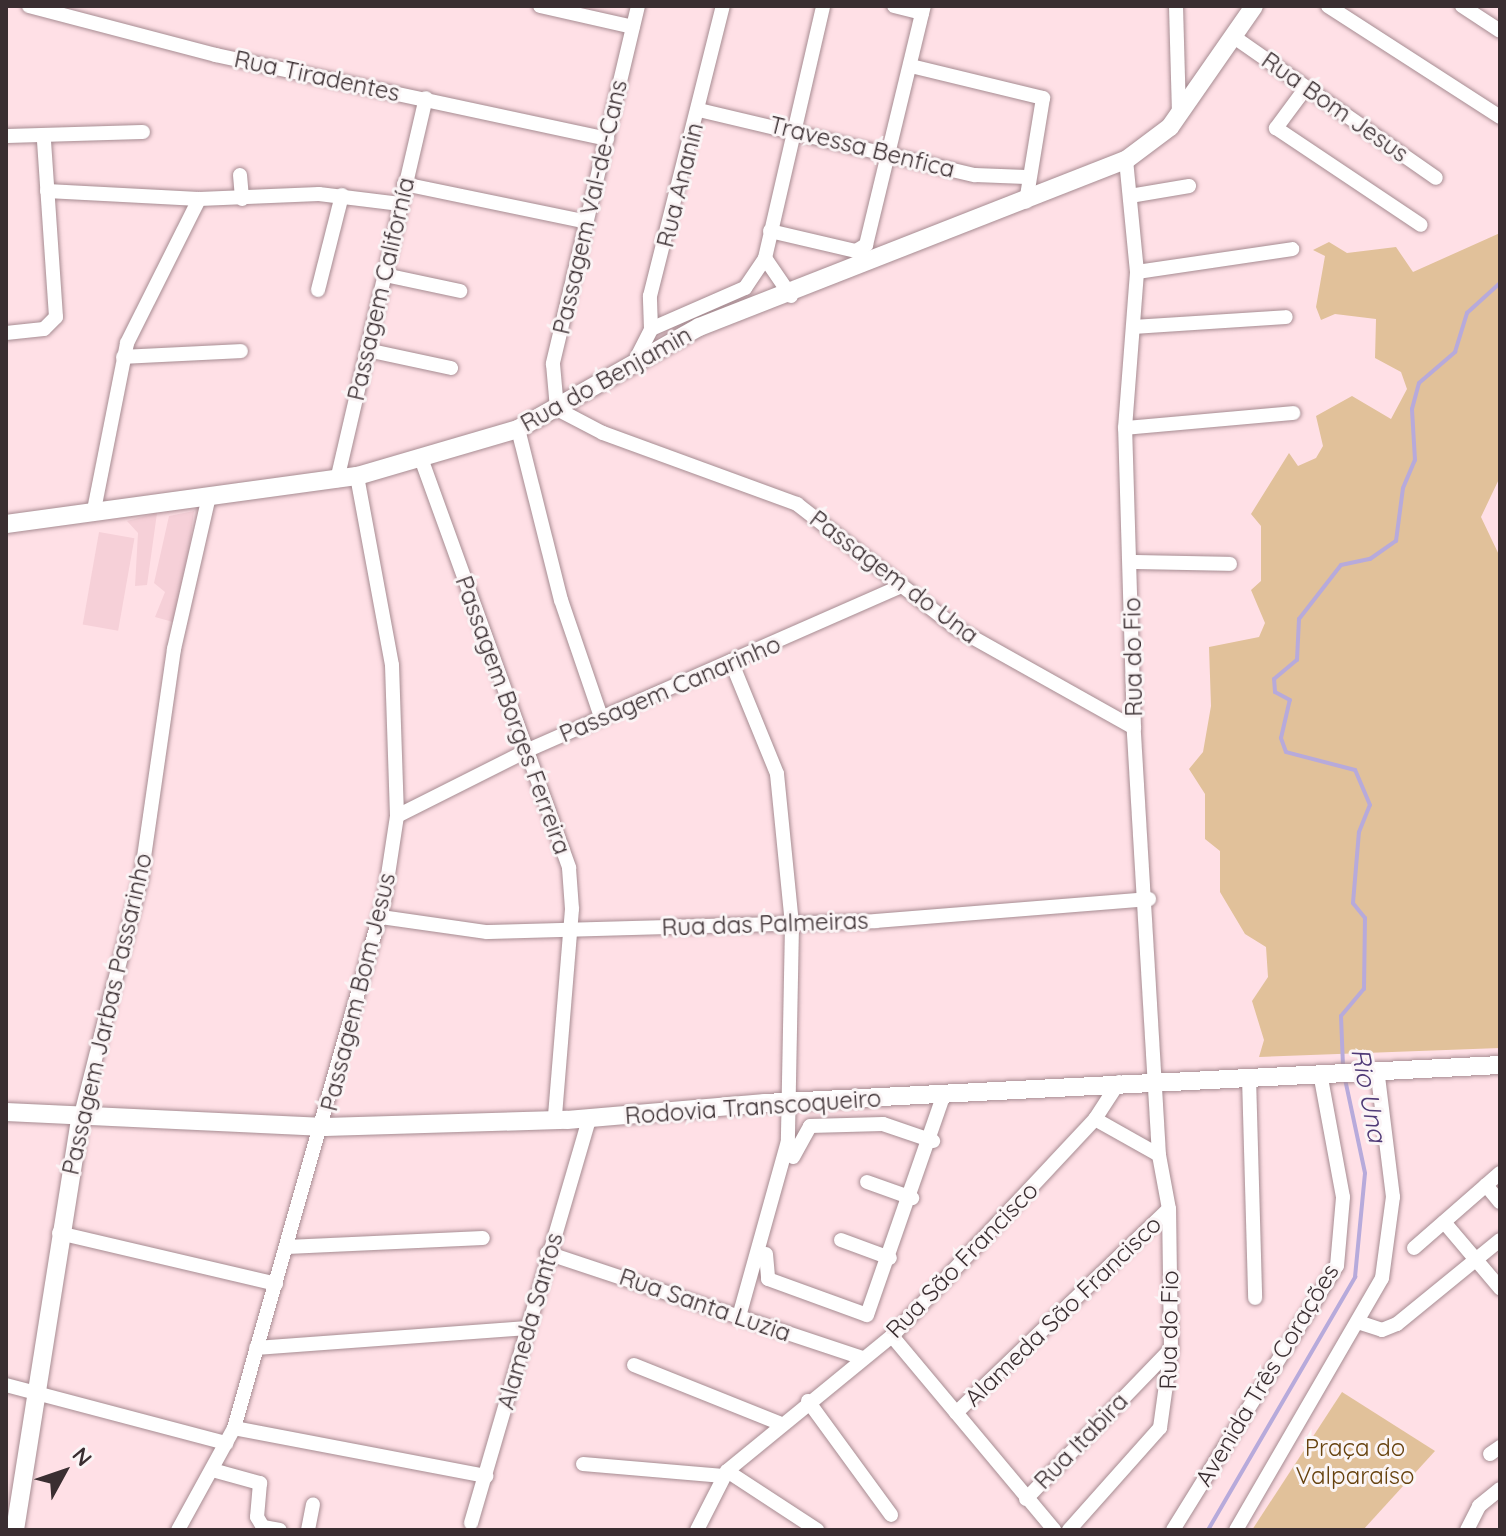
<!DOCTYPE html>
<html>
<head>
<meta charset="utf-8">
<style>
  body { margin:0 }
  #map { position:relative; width:1506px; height:1536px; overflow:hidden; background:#ffe0e6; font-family:Quicksand,sans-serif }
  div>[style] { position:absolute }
  .built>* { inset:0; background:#f6d0d8; transform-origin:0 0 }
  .green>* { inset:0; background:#e1c19a }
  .stream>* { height:4px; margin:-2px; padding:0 2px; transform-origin:2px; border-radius:2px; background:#b7aadb }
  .roads { filter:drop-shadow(0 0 2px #a78c92) drop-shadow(0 0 2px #a78c92) }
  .minor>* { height:14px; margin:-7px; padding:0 7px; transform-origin:7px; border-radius:7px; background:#fff }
  .major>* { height:18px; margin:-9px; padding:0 9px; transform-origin:9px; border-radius:9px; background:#fff }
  span { translate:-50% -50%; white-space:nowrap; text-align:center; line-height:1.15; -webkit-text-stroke:6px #fbf5f6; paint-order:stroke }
  .street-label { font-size:24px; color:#3a2e31 }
  .park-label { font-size:24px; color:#66420e }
  .water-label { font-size:26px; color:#4e3976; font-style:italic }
  .frame { position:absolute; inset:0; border:8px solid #3a2e31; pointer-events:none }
  .north { position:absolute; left:24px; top:1432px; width:80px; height:80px; -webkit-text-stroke:6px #fbf5f6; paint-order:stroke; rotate:50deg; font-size:22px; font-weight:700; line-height:32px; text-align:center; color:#3a2e31 }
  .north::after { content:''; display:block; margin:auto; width:28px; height:36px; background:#3a2e31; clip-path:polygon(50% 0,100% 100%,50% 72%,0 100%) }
</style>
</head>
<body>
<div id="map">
  <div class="built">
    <div style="clip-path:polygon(194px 511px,180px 624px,155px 617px,165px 592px,154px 583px,169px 516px)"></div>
    <div style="clip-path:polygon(157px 513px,147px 585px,135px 586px,138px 533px,127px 521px)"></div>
    <div style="left:99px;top:532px;width:36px;height:94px;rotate:10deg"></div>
  </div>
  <div class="green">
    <div style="clip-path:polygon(1500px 233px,1500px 477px,1481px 517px,1500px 557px,1500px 1048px,1259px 1057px,1264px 1040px,1252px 1001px,1268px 977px,1266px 947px,1245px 934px,1220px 892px,1220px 851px,1205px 839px,1205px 794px,1189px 769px,1203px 752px,1211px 706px,1209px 647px,1259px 637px,1265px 623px,1251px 590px,1261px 581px,1261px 526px,1251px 514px,1289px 453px,1298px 466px,1316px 458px,1323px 446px,1316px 416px,1352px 396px,1391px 419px,1407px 389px,1401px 372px,1375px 358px,1376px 319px,1335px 314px,1321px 320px,1316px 307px,1325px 256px,1313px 250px,1329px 242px,1347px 253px,1396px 247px,1413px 272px)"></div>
    <div style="clip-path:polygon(1342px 1392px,1435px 1451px,1363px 1530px,1252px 1530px)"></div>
  </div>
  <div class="stream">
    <div style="left:1343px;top:1066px;width:50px;rotate:-92.3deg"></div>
    <div style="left:1341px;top:1016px;width:35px;rotate:-50deg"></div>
    <div style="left:1364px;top:989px;width:71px;rotate:-89.2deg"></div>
    <div style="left:1365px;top:918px;width:19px;rotate:-129deg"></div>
    <div style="left:1353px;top:903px;width:71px;rotate:-85.2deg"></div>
    <div style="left:1359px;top:832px;width:29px;rotate:-68deg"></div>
    <div style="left:1370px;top:805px;width:38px;rotate:-113deg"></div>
    <div style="left:1355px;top:770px;width:71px;rotate:-165.4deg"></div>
    <div style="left:1286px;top:752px;width:15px;rotate:-110deg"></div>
    <div style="left:1281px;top:738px;width:39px;rotate:-77deg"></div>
    <div style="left:1290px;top:700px;width:17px;rotate:-152deg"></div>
    <div style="left:1275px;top:692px;width:13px;rotate:-94deg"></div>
    <div style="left:1274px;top:679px;width:30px;rotate:-40deg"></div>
    <div style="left:1297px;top:660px;width:41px;rotate:-87.2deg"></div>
    <div style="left:1299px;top:619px;width:68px;rotate:-52.1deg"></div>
    <div style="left:1341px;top:565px;width:30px;rotate:-12deg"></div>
    <div style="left:1370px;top:559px;width:32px;rotate:-35deg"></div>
    <div style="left:1396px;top:541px;width:53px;rotate:-82.5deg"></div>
    <div style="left:1403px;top:488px;width:30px;rotate:-67deg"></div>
    <div style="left:1415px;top:460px;width:51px;rotate:-93.4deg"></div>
    <div style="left:1412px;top:409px;width:27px;rotate:-75deg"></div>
    <div style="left:1419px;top:383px;width:48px;rotate:-40.7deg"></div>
    <div style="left:1455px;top:352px;width:41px;rotate:-72.9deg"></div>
    <div style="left:1467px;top:313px;width:45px;rotate:-42.3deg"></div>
    <div style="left:1208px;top:1530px;width:293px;rotate:-59.8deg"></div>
    <div style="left:1355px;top:1277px;width:104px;rotate:-84.5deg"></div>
    <div style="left:1365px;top:1173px;width:96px;rotate:-102deg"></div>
  </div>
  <div class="roads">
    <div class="minor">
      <div style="left:29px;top:6px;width:193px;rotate:14.7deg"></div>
      <div style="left:216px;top:55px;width:400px;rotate:12.1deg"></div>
      <div style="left:540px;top:6px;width:95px;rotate:12.7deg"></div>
      <div style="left:638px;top:6px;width:368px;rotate:103.4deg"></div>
      <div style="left:553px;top:364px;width:45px;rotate:84.9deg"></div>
      <div style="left:557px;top:409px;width:52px;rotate:27.6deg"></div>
      <div style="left:603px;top:433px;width:207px;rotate:20.1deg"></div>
      <div style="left:797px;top:504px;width:202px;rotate:37.9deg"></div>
      <div style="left:956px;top:628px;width:204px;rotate:29.3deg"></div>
      <div style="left:894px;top:6px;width:29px;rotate:14deg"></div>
      <div style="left:1176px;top:6px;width:106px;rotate:88.4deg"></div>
      <div style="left:1328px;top:6px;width:205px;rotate:32.8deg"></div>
      <div style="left:1462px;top:6px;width:45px;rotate:33.3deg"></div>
      <div style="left:1234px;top:37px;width:246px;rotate:34.9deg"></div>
      <div style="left:911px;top:66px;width:136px;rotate:13.6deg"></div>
      <div style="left:1043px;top:98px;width:105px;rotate:99.3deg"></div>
      <div style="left:1305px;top:89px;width:49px;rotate:126.6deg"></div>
      <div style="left:1276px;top:128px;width:174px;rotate:33.8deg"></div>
      <div style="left:699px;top:110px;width:284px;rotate:13.3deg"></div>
      <div style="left:975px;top:175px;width:51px;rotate:2.2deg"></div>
      <div style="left:6px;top:136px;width:137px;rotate:-1.7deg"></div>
      <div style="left:240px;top:175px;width:24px;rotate:85deg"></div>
      <div style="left:404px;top:184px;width:187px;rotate:11.7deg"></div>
      <div style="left:47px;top:191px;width:152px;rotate:3deg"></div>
      <div style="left:199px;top:199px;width:120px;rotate:-2.4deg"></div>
      <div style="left:319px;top:194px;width:82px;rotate:7deg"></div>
      <div style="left:1130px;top:196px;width:60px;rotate:-9.6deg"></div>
      <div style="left:770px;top:231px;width:88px;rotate:13.1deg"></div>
      <div style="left:856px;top:251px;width:12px;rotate:-31deg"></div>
      <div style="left:866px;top:245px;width:246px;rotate:-76.4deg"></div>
      <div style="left:765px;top:258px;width:46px;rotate:55.6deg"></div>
      <div style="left:1137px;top:272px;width:157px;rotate:-8.4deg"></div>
      <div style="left:385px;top:275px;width:77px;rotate:12deg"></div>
      <div style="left:318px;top:290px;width:98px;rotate:-75.8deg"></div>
      <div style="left:1133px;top:327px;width:153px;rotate:-3.7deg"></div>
      <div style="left:651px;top:329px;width:103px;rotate:-23.6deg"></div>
      <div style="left:745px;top:288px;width:36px;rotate:-56deg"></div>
      <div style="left:765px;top:258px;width:259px;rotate:-77deg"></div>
      <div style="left:6px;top:333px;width:38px;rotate:-6deg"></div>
      <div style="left:44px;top:329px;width:17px;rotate:-45deg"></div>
      <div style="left:56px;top:317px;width:178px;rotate:-93.9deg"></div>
      <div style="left:367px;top:350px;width:86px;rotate:12.1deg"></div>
      <div style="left:123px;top:357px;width:118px;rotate:-2.9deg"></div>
      <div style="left:636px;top:359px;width:34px;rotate:-63deg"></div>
      <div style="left:651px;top:329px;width:33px;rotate:-92deg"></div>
      <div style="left:650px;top:296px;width:299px;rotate:-75.9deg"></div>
      <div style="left:1125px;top:428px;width:169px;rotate:-5.1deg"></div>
      <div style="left:518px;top:429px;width:176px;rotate:75.9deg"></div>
      <div style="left:561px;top:600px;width:124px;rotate:71.1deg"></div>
      <div style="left:422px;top:461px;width:433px;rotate:70.1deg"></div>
      <div style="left:569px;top:868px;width:41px;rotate:85.8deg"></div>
      <div style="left:572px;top:909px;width:209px;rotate:94.7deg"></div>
      <div style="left:337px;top:480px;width:392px;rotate:-76.9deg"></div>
      <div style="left:94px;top:510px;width:170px;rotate:-78.8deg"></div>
      <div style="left:127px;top:343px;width:161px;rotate:-63.4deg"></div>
      <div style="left:1130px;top:562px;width:100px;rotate:1.1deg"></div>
      <div style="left:731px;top:661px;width:122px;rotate:67.8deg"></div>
      <div style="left:777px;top:774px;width:152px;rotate:84.3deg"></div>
      <div style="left:792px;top:925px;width:216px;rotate:91.1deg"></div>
      <div style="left:788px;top:1141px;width:182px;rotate:105.6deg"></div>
      <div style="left:397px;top:816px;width:147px;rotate:-26.7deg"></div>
      <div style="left:528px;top:750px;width:408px;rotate:-23.7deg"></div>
      <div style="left:381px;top:917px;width:107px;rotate:8.1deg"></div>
      <div style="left:487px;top:932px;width:389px;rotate:-1.6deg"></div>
      <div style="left:876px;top:921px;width:274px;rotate:-4.6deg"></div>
      <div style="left:1249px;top:1077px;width:221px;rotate:88.4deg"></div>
      <div style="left:80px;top:1119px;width:249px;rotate:-75.8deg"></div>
      <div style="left:141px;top:878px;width:231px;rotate:-81.8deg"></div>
      <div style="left:174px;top:649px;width:153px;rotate:-77.1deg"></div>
      <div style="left:1095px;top:1119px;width:73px;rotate:29.4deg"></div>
      <div style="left:793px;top:1157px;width:35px;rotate:-61deg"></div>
      <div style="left:810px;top:1126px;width:73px;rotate:-1.6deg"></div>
      <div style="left:883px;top:1124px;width:53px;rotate:18.8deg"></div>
      <div style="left:867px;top:1182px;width:48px;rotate:19.6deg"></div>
      <div style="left:1486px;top:1185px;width:22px;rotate:51deg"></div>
      <div style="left:1444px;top:1222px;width:87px;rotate:49.7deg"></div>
      <div style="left:59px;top:1233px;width:223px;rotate:13.2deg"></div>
      <div style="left:841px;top:1240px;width:52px;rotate:20.2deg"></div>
      <div style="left:287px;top:1247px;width:196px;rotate:-2.6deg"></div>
      <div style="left:1414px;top:1248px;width:114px;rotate:-41.1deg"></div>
      <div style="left:547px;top:1253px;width:333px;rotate:18.4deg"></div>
      <div style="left:766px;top:1254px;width:25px;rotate:85deg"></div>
      <div style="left:768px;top:1279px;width:105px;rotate:20deg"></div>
      <div style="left:867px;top:1315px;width:234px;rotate:-70.8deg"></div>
      <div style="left:1361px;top:1323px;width:22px;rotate:18deg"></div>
      <div style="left:1382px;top:1330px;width:16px;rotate:-22deg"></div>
      <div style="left:1397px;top:1324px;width:133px;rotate:-39.2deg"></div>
      <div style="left:892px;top:1336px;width:253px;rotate:50.1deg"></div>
      <div style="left:256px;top:1348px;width:272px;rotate:-4.2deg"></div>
      <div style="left:634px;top:1365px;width:156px;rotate:21.8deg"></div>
      <div style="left:6px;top:1385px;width:228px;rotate:14.8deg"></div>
      <div style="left:808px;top:1401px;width:141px;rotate:53.9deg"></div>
      <div style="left:956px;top:1413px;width:295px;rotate:-43.8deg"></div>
      <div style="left:234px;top:1428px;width:257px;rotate:10.8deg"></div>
      <div style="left:1490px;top:1454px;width:12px;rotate:-35deg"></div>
      <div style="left:583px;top:1464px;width:141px;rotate:4.9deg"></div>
      <div style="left:216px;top:1471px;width:46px;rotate:15.3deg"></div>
      <div style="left:260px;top:1483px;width:34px;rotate:95deg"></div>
      <div style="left:257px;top:1517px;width:12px;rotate:59deg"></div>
      <div style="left:263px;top:1527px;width:17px;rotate:10deg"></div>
      <div style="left:727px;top:1471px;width:108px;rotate:33.2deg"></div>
      <div style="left:1026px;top:1499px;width:209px;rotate:-46deg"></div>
      <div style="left:471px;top:1523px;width:421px;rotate:-73.7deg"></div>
      <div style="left:178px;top:1530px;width:116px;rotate:-61.2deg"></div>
      <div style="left:234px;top:1428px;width:548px;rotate:-74.11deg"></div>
      <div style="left:384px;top:901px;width:86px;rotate:-81.3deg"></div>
      <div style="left:397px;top:816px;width:151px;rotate:-91.9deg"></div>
      <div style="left:392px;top:665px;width:192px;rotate:-100.5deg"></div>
      <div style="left:308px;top:1530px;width:26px;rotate:-79deg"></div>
      <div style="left:697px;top:1530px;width:66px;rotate:-63deg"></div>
      <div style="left:727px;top:1471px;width:213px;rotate:-39.3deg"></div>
      <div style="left:892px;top:1336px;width:297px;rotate:-46.9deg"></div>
      <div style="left:1095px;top:1119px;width:44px;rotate:-57deg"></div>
      <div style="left:1069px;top:1530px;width:137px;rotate:-48.3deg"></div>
      <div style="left:1160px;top:1428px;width:80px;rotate:-82.1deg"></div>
      <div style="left:1171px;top:1349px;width:140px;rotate:-90.8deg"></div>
      <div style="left:1169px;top:1209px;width:55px;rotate:-100.5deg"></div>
      <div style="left:1159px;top:1155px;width:428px;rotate:-93.4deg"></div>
      <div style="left:1134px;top:728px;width:300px;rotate:-91.7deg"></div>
      <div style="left:1125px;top:428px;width:156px;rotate:-85.6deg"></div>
      <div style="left:1137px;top:272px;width:113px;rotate:-95.6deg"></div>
      <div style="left:1173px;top:1530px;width:311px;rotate:-58.2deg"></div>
      <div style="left:1337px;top:1266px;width:69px;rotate:-85deg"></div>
      <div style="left:1343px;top:1197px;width:126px;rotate:-100.5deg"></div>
      <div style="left:1236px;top:1530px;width:291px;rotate:-59.9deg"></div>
      <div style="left:1382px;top:1278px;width:82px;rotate:-82.3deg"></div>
      <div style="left:1393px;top:1197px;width:129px;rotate:-97.1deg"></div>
      <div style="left:1467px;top:1530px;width:27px;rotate:-63deg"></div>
      <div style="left:1479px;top:1506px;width:27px;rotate:-39deg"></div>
    </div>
    <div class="major">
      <div style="left:6px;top:524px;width:354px;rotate:-7.8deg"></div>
      <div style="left:357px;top:476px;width:168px;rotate:-16.3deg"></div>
      <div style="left:518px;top:429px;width:208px;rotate:-29.4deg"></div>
      <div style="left:699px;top:327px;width:458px;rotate:-21.4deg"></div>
      <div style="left:1126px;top:160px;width:55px;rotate:-36.9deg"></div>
      <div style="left:1170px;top:127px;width:147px;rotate:-55.2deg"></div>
      <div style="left:6px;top:1112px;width:319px;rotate:2.7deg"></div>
      <div style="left:325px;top:1127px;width:242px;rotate:-1.7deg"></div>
      <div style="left:567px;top:1120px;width:199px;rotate:-4.9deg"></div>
      <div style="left:765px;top:1103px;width:736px;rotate:-2.96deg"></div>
      <div style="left:15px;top:1530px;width:416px;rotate:-81deg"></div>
    </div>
  </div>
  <div class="street-label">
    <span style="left:317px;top:76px;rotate:12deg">Rua Tiradentes</span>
    <span style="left:1335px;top:107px;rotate:35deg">Rua Bom Jesus</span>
    <span style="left:862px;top:147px;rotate:14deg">Travessa Benfica</span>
    <span style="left:680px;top:185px;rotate:-76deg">Rua Ananin</span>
    <span style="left:590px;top:207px;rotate:-77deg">Passagem Val-de-Cans</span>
    <span style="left:381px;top:289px;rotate:-77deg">Passagem Californía</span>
    <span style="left:606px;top:379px;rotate:-29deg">Rua do Benjamin</span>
    <span style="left:894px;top:577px;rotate:37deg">Passagem do Una</span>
    <span style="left:1133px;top:657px;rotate:-91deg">Rua do Fio</span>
    <span style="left:670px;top:689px;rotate:-23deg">Passagem Canarinho</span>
    <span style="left:513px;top:715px;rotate:70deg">Passagem Borges Ferreira</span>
    <span style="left:765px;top:924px;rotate:-2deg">Rua das Palmeiras</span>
    <span style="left:358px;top:992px;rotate:-76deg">Passagem Bom Jesus</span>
    <span style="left:107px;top:1014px;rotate:-77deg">Passagem Jarbas Passarinho</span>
    <span style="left:753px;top:1107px;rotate:-4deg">Rodovia Transcoqueiro</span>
    <span style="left:962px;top:1260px;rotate:-46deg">Rua São Francisco</span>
    <span style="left:705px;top:1305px;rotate:19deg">Rua Santa Luzia</span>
    <span style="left:1063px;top:1311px;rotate:-44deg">Alameda São Francisco</span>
    <span style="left:530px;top:1321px;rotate:-74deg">Alameda Santos</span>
    <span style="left:1169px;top:1330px;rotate:-89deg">Rua do Fio</span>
    <span style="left:1267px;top:1375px;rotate:-59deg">Avenida Três Corações</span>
    <span style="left:1081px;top:1441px;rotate:-46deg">Rua Itabira</span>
  </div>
  <div class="park-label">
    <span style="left:1355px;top:1462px">Praça do<br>Valparaíso</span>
  </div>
  <div class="water-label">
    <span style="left:1369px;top:1095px;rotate:79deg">Rio Una</span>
  </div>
  <div class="frame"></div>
  <div class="north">N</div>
</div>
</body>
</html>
